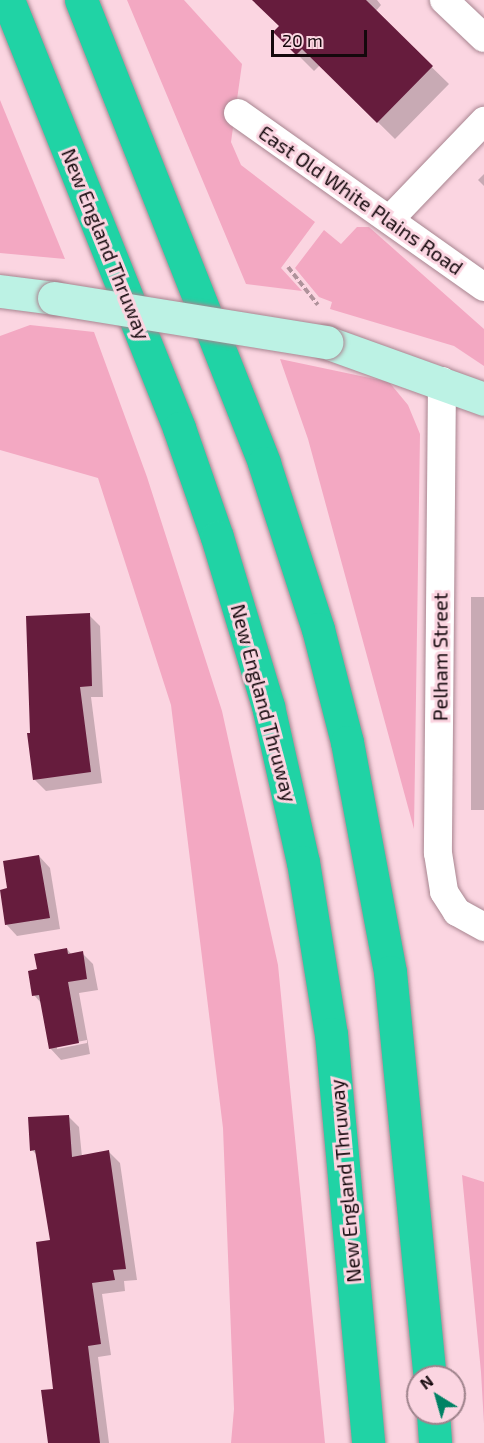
<!DOCTYPE html>
<html>
<head>
<meta charset="utf-8">
<style>
  body { margin:0 }
  #map { position:relative; width:484px; height:1443px; overflow:hidden; background:#fbd5e1; font-family:"Exo 2",sans-serif }
  div>[style] { position:absolute }
  .green>* { inset:0; background:#f3a8c2 }
  .shadow>* { inset:0; background:#0003; transform-origin:0 0 }
  .building>* { inset:0; background:#661c3d }
  .path>* { height:4px; margin-top:-2px; transform-origin:0; background:repeating-linear-gradient(90deg,#af929b 0 6px,transparent 0 9px) }
  .roads { filter:drop-shadow(0 0 2px #a88590) drop-shadow(0 0 2px #a88590) }
  .street>* { height:28px; margin:-14px; padding:0 14px; transform-origin:14px; border-radius:14px; background:#fff }
  .secondary>* { height:33px; margin:-16.5px; padding:0 16.5px; transform-origin:16.5px; border-radius:16.5px; background:#bcf2e4 }
  .highway>* { height:33px; margin:-16.5px; padding:0 16.5px; transform-origin:16.5px; border-radius:16.5px; background:#20d3a5 }
  .bridges { filter:drop-shadow(0 0 2px #a88590) drop-shadow(0 0 2px #a88590) }
  .secondary-bridge>* { height:33px; margin:-16.5px; padding:0 16.5px; transform-origin:16.5px; border-radius:16.5px; background:#bcf2e4 }
  span { translate:-50% -50%; white-space:nowrap; text-align:center; line-height:1.15; -webkit-text-stroke:6px #fbd5e1; paint-order:stroke }
  .street-label { font-size:20px; color:#14080c }
  .north { position:absolute; left:406px; top:1365px; width:60px; height:60px; box-sizing:border-box; background:#fbd5e1; border:2px solid #9f838c; border-radius:50%; rotate:323deg; font-size:16px; font-weight:700; line-height:24px; text-align:center; color:#14080c }
  .north::after { content:''; display:block; margin:auto; width:21px; height:27px; background:#008264; clip-path:polygon(50% 0,100% 100%,50% 72%,0 100%) }
  .scale { position:absolute; left:271px; top:30px; width:96px; height:27px; box-sizing:border-box; border:3px solid #14080c; border-top:0; padding-left:8px; font-size:18px; line-height:21px; white-space:nowrap; color:#14080c; -webkit-text-stroke:4px #fbd5e1; paint-order:stroke }
</style>
</head>
<body>
<div id="map">
  <div class="green">
    <div style="clip-path:polygon(127px 0,184px 0,242px 64px,231px 142px,241px 165px,315px 222px,281px 268px,302px 291px,246px 284px)"></div>
    <div style="clip-path:polygon(0 100px,65px 259px,0 253px)"></div>
    <div style="clip-path:polygon(357px 227px,369px 227px,484px 329px,484px 366px,454px 346px,330px 309px,332px 302px,319px 297px,295px 268px,324px 230px,341px 244px)"></div>
    <div style="clip-path:polygon(30px 325px,94px 332px,147px 477px,222px 711px,278px 965px,325px 1443px,231px 1443px,234px 1409px,223px 1128px,171px 705px,98px 478px,0 450px,0 336px)"></div>
    <div style="clip-path:polygon(280px 359px,389px 382px,408px 405px,420px 434px,414px 829px,308px 439px)"></div>
    <div style="clip-path:polygon(462px 1175px,484px 1182px,484px 1424px,481px 1372px)"></div>
  </div>
  <div class="shadow">
    <div style="clip-path:polygon(260px 0,377px 0,381px 5px,375px 12px,449px 84px,395px 139px,320px 65px,314px 71px,292px 49px,281px 27px)"></div>
    <div style="clip-path:polygon(484px 174px,484px 186px,478px 180px)"></div>
    <div style="left:471px;top:597px;width:13px;height:213px"></div>
    <div style="clip-path:polygon(89px 615px,100px 626px,103px 697px,91px 697px,102px 783px,46px 791px,34px 779px)"></div>
    <div style="clip-path:polygon(39px 856px,50px 868px,60px 929px,17px 936px,6px 924px,9px 890px)"></div>
    <div style="clip-path:polygon(evenodd,67px 949px,72px 955px,82px 953px,93px 964px,98px 990px,79px 993px,90px 1054px,61px 1060px,50px 1048px,42px 1004px,34px 995px,39px 971px,67px 949px,87px 1040px,87px 1043px,57px 1049px,57px 1046px,87px 1040px)"></div>
    <div style="clip-path:polygon(68px 1116px,79px 1127px,82px 1157px,109px 1152px,120px 1163px,137px 1280px,124px 1281px,125px 1291px,102px 1294px,111px 1355px,98px 1357px,109px 1443px,51px 1443px,55px 1390px,52px 1242px,37px 1155px,32px 1150px)"></div>
  </div>
  <div class="building">
    <div style="clip-path:polygon(252px 0,366px 0,433px 66px,377px 123px,302px 49px,296px 55px,273px 32px,279px 26px)"></div>
    <div style="clip-path:polygon(90px 613px,92px 686px,80px 687px,91px 772px,33px 780px,27px 733px,30px 733px,26px 616px)"></div>
    <div style="clip-path:polygon(39px 855px,50px 918px,5px 925px,0 890px,7px 888px,3px 861px)"></div>
    <div style="clip-path:polygon(67px 948px,68px 954px,83px 951px,87px 979px,68px 982px,79px 1043px,49px 1049px,39px 995px,32px 996px,28px 971px,37px 969px,34px 954px)"></div>
    <div style="clip-path:polygon(69px 1115px,72px 1157px,109px 1150px,126px 1269px,113px 1270px,115px 1280px,92px 1283px,101px 1344px,88px 1346px,100px 1443px,48px 1443px,41px 1390px,53px 1389px,36px 1242px,50px 1240px,35px 1150px,30px 1151px,28px 1117px)"></div>
  </div>
  <div class="path">
    <div style="left:288px;top:267px;width:48px;rotate:51.7deg"></div>
  </div>
  <div class="roads">
    <div class="street">
      <div style="left:444px;top:0;width:55px;rotate:43.5deg"></div>
      <div style="left:238px;top:113px;width:301px;rotate:35.3deg"></div>
      <div style="left:390px;top:219px;width:136px;rotate:-46.2deg"></div>
      <div style="left:442px;top:381px;width:472px;rotate:90.5deg"></div>
      <div style="left:438px;top:853px;width:39px;rotate:81deg"></div>
      <div style="left:444px;top:892px;width:24px;rotate:57deg"></div>
      <div style="left:457px;top:912px;width:31px;rotate:29deg"></div>
    </div>
    <div class="secondary">
      <div style="left:0;top:291px;width:54px;rotate:7.4deg"></div>
      <div style="left:326px;top:342px;width:168px;rotate:19.8deg"></div>
    </div>
    <div class="highway">
      <div style="left:8px;top:0;width:461px;rotate:68.2deg"></div>
      <div style="left:179px;top:428px;width:115px;rotate:70.8deg"></div>
      <div style="left:217px;top:537px;width:177px;rotate:73.2deg"></div>
      <div style="left:268px;top:706px;width:160px;rotate:77.4deg"></div>
      <div style="left:303px;top:862px;width:174px;rotate:80.8deg"></div>
      <div style="left:331px;top:1034px;width:411px;rotate:84.8deg"></div>
      <div style="left:81px;top:0;width:498px;rotate:68.4deg"></div>
      <div style="left:264px;top:463px;width:175px;rotate:72deg"></div>
      <div style="left:318px;top:629px;width:117px;rotate:75.6deg"></div>
      <div style="left:347px;top:742px;width:234px;rotate:79.4deg"></div>
      <div style="left:390px;top:972px;width:407px;rotate:84.4deg"></div>
      <div style="left:433px;top:1413px;width:30px;rotate:86deg"></div>
    </div>
  </div>
  <div class="bridges">
    <div class="secondary-bridge">
      <div style="left:54px;top:298px;width:276px;rotate:9.2deg"></div>
    </div>
  </div>
  <div class="street-label">
    <span style="left:361px;top:200px;rotate:35deg">East Old White Plains Road</span>
    <span style="left:106px;top:244px;rotate:68deg">New England Thruway</span>
    <span style="left:440px;top:657px;rotate:-90deg">Pelham Street</span>
    <span style="left:264px;top:703px;rotate:75deg">New England Thruway</span>
    <span style="left:345px;top:1181px;rotate:-95deg">New England Thruway</span>
  </div>
  <div class="north">N</div>
  <div class="scale">20 m</div>
</div>
</body>
</html>
